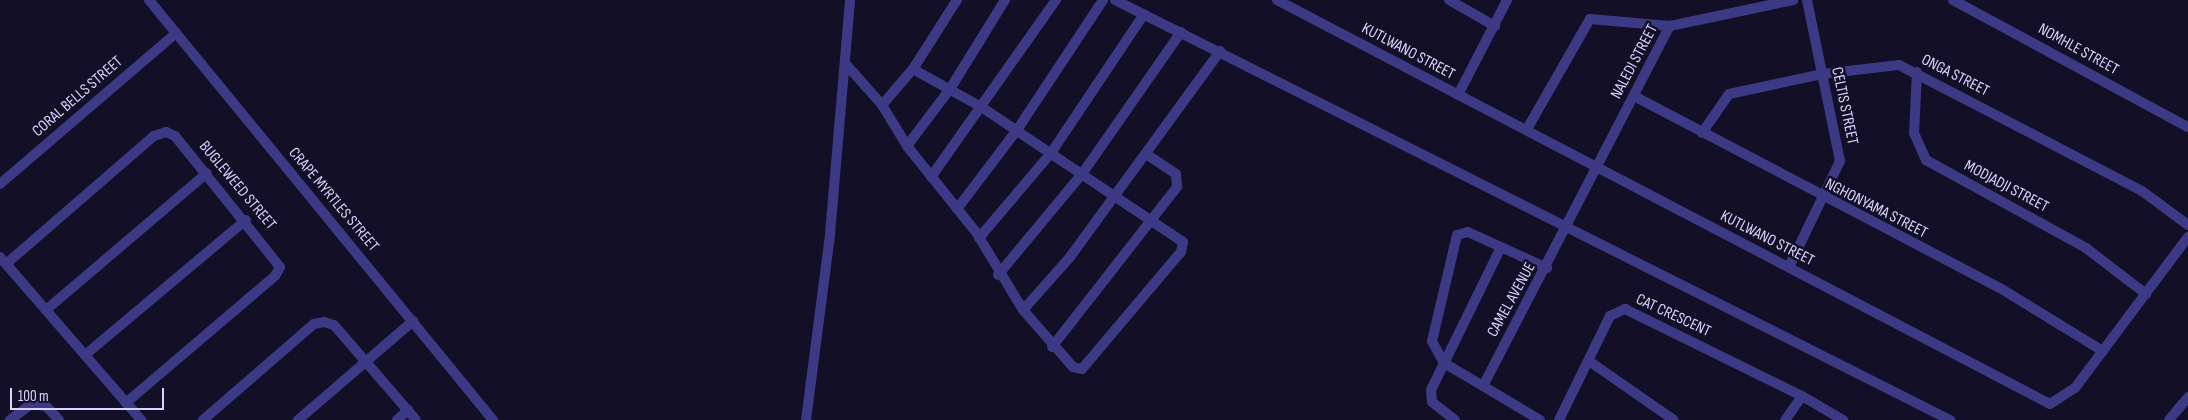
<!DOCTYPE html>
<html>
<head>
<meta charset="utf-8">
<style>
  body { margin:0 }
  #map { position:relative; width:2188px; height:420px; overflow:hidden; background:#130f26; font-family:"Sofia Sans Condensed",sans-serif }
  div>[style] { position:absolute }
  .minor>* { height:10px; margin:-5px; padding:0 5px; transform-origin:5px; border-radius:5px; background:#3d3a85 }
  span { translate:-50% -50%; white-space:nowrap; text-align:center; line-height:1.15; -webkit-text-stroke:5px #130f26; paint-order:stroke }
  .street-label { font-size:16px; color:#d9d4ff }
  .scale { position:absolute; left:10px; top:388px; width:154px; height:22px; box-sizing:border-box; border:2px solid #d9d4ff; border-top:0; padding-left:6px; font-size:15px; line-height:18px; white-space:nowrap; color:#d9d4ff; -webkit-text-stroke:4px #130f26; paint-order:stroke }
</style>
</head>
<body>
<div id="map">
  <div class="minor">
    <div style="left:149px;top:0;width:543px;rotate:50.68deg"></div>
    <div style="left:1115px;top:0;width:935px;rotate:26.7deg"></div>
    <div style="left:1277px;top:0;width:872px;rotate:27.59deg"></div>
    <div style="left:2050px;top:404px;width:30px;rotate:-33deg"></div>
    <div style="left:2075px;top:388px;width:189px;rotate:-53.2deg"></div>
    <div style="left:1449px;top:0;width:53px;rotate:29.5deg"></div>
    <div style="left:1953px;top:0;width:267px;rotate:28.4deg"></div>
    <div style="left:845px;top:63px;width:56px;rotate:48.6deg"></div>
    <div style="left:882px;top:105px;width:48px;rotate:58.6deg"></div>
    <div style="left:907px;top:146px;width:110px;rotate:51.3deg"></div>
    <div style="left:976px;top:232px;width:91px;rotate:58.9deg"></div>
    <div style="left:1023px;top:310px;width:76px;rotate:48.7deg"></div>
    <div style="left:1073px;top:367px;width:9px;rotate:13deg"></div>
    <div style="left:1082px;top:369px;width:153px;rotate:-49.8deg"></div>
    <div style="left:1181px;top:252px;width:10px;rotate:-79deg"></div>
    <div style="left:1183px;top:242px;width:241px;rotate:-146.2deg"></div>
    <div style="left:983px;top:108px;width:80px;rotate:-150.9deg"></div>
    <div style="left:1917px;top:72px;width:61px;rotate:92.8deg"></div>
    <div style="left:1914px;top:133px;width:30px;rotate:66deg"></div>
    <div style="left:1926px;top:160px;width:183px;rotate:28.8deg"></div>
    <div style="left:2086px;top:248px;width:76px;rotate:37.5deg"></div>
    <div style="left:1458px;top:95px;width:107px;rotate:-62.7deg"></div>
    <div style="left:1634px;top:96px;width:413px;rotate:27.7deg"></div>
    <div style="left:2000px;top:288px;width:121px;rotate:31.5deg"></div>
    <div style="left:882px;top:105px;width:48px;rotate:-49.3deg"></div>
    <div style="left:913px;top:69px;width:82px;rotate:-57.5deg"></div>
    <div style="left:1527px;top:129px;width:127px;rotate:-60.2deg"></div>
    <div style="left:1590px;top:19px;width:80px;rotate:5deg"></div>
    <div style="left:1702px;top:133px;width:47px;rotate:-55.3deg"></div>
    <div style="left:1729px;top:94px;width:95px;rotate:-12.1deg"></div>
    <div style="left:1822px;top:74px;width:78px;rotate:-6.7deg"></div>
    <div style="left:1899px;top:65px;width:274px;rotate:27.4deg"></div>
    <div style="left:2142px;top:191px;width:57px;rotate:36.5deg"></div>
    <div style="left:907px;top:146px;width:71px;rotate:-53deg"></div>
    <div style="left:950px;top:89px;width:105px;rotate:-58.3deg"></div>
    <div style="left:931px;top:177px;width:217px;rotate:-54.8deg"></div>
    <div style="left:0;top:184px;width:232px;rotate:-40.6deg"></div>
    <div style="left:957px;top:209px;width:99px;rotate:-52.8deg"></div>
    <div style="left:1017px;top:130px;width:156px;rotate:-56.5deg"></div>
    <div style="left:979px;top:238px;width:111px;rotate:-49.7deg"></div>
    <div style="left:1051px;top:153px;width:167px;rotate:-56.2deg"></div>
    <div style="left:0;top:257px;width:216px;rotate:49.1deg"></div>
    <div style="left:6px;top:264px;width:196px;rotate:-40.9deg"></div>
    <div style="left:154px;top:136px;width:13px;rotate:-18deg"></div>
    <div style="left:166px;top:132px;width:10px;rotate:24deg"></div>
    <div style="left:175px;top:136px;width:168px;rotate:51.3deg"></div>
    <div style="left:280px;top:267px;width:10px;rotate:119deg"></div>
    <div style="left:275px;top:276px;width:196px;rotate:139.6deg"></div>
    <div style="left:1789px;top:267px;width:118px;rotate:-64.3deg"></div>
    <div style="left:1840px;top:161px;width:164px;rotate:-101.6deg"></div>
    <div style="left:998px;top:275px;width:131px;rotate:-50.3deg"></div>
    <div style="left:1082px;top:174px;width:173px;rotate:-55.1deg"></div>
    <div style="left:46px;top:310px;width:211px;rotate:-40.4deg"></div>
    <div style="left:1023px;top:310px;width:71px;rotate:-48.4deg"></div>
    <div style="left:1070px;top:257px;width:255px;rotate:-53.9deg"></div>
    <div style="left:1052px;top:347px;width:203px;rotate:-52deg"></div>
    <div style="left:1177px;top:187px;width:13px;rotate:-94deg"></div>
    <div style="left:1176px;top:174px;width:36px;rotate:-146deg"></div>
    <div style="left:85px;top:355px;width:210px;rotate:-40deg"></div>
    <div style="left:1589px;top:361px;width:103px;rotate:34.8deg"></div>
    <div style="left:1483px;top:386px;width:45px;rotate:-149.5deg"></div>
    <div style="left:1444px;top:363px;width:25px;rotate:-119deg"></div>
    <div style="left:1432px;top:341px;width:109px;rotate:-76.7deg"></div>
    <div style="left:1457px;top:235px;width:11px;rotate:-15deg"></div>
    <div style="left:1468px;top:232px;width:87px;rotate:24.5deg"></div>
    <div style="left:1802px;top:396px;width:48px;rotate:30.3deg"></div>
    <div style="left:10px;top:420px;width:26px;rotate:-37deg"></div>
    <div style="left:31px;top:404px;width:15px;rotate:8deg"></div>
    <div style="left:46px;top:406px;width:19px;rotate:47deg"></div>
    <div style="left:203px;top:420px;width:147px;rotate:-40.9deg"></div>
    <div style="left:314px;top:324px;width:10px;rotate:-11deg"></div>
    <div style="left:324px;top:322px;width:10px;rotate:17deg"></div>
    <div style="left:334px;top:325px;width:125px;rotate:49.2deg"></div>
    <div style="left:298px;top:420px;width:152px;rotate:-40.7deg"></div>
    <div style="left:397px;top:420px;width:15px;rotate:-42deg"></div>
    <div style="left:806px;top:420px;width:188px;rotate:-82.6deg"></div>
    <div style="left:830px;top:234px;width:235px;rotate:-85.1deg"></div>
    <div style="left:1455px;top:420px;width:29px;rotate:-142deg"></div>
    <div style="left:1432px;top:402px;width:12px;rotate:-95deg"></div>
    <div style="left:1431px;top:390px;width:159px;rotate:-63.9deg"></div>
    <div style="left:1540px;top:420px;width:66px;rotate:-149.2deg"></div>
    <div style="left:1483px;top:386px;width:406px;rotate:-62.6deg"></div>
    <div style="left:1670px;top:26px;width:126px;rotate:-11.9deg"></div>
    <div style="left:1559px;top:420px;width:116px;rotate:-63.9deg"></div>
    <div style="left:1610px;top:316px;width:17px;rotate:-25deg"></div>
    <div style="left:1625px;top:309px;width:197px;rotate:26.2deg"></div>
    <div style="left:1802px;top:396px;width:29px;rotate:125deg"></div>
    <div style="left:2169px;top:420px;width:30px;rotate:-50deg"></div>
  </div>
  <div class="street-label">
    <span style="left:2078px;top:50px;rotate:29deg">NOMHLE STREET</span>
    <span style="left:1408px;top:52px;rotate:28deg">KUTLWANO STREET</span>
    <span style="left:1635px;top:62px;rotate:-62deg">NALEDI STREET</span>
    <span style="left:1955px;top:76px;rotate:27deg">ONGA STREET</span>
    <span style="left:78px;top:97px;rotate:-41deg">CORAL BELLS STREET</span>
    <span style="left:1844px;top:106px;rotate:78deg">CELTIS STREET</span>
    <span style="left:237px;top:186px;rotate:50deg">BUGLEWEED STREET</span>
    <span style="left:2006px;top:187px;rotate:28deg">MODJADJI STREET</span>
    <span style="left:333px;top:200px;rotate:50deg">CRAPE MYRTLES STREET</span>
    <span style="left:1876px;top:209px;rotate:27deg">NGHONYAMA STREET</span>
    <span style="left:1767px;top:239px;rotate:27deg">KUTLWANO STREET</span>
    <span style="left:1512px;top:300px;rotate:-61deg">CAMEL AVENUE</span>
    <span style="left:1673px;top:316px;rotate:25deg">CAT CRESCENT</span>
  </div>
  <div class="scale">100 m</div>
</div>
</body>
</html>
